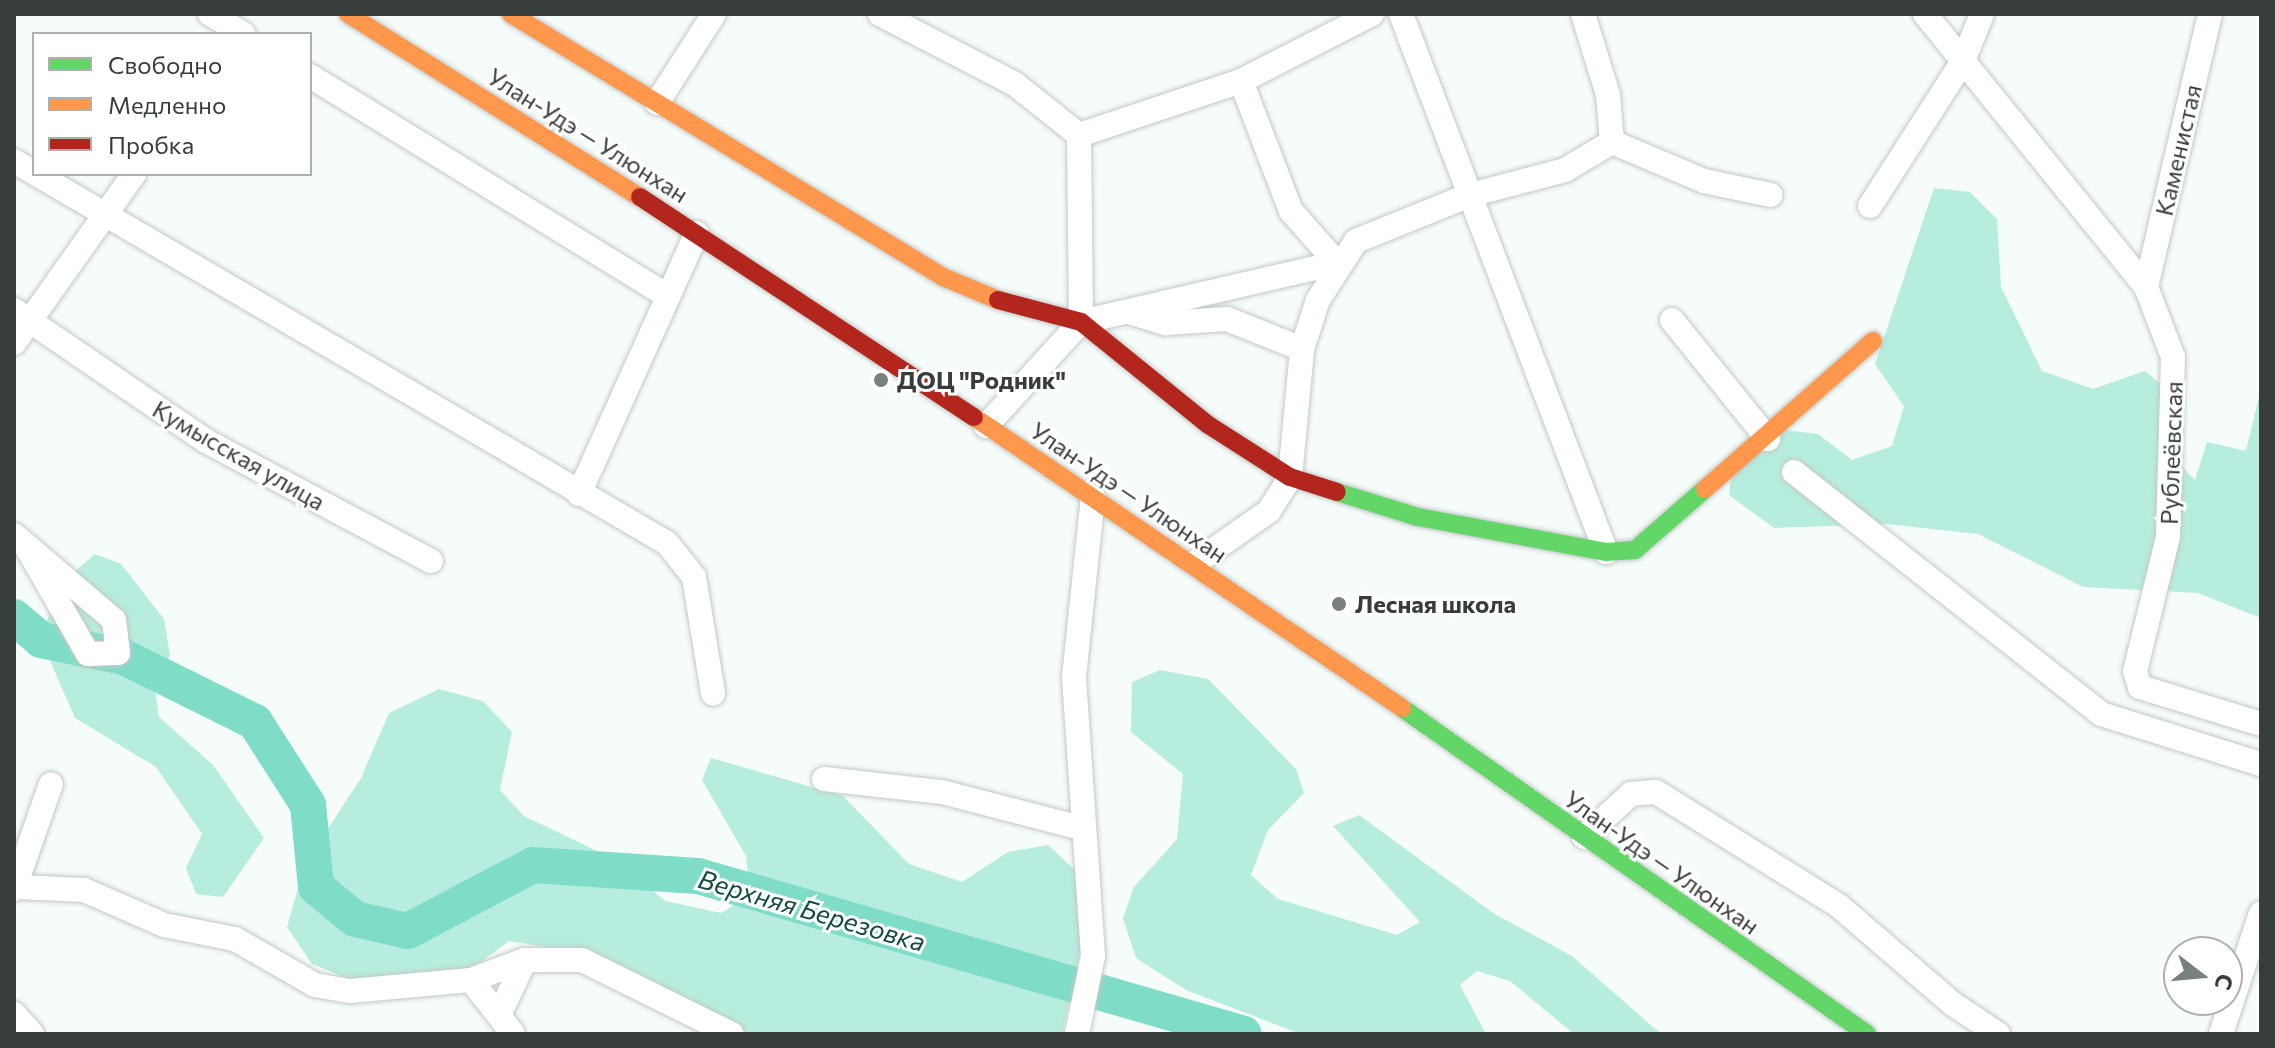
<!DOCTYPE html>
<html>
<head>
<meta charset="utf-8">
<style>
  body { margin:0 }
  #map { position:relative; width:2275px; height:1048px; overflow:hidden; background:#f5fcf9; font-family:Commissioner,sans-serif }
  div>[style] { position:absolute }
  .green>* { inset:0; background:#b7edde }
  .river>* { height:36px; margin:-18px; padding:0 18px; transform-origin:18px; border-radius:18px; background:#7fddc7 }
  .roads { filter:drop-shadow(0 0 2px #c3c8c6) drop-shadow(0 0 2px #c3c8c6) }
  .street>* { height:24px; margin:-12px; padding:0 12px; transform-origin:12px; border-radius:12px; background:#fefffe }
  .fast>* { height:18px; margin:-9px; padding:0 9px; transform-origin:9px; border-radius:9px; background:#63d668 }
  .slow>* { height:18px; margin:-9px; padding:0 9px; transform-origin:9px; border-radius:9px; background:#ff974d }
  .jam>* { height:18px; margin:-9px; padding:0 9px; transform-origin:9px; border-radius:9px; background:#b3261e }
  .dots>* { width:22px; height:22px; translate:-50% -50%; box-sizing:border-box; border:4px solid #fff; border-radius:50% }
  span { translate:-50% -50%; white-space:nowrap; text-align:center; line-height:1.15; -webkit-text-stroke:6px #fff; paint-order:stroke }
  .street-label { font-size:24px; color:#373d3b }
  .poi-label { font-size:24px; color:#373d3b; font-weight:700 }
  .left { translate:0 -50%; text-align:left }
  .water-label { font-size:26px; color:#154c3f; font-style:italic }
  .frame { position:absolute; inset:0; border:16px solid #373d3b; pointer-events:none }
  .legend { position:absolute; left:32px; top:32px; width:280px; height:144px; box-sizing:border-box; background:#fff; border:2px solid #afb1b1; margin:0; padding:10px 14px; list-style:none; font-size:24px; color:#373d3b }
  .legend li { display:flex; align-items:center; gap:16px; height:40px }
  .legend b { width:40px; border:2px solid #afb1b1 }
  .north { position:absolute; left:2163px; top:936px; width:80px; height:80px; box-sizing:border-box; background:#fff; border:2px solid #afb1b1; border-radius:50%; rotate:106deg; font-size:22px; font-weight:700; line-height:32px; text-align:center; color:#373d3b }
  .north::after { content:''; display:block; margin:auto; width:28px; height:36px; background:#7a807e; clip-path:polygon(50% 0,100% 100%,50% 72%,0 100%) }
</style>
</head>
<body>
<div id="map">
  <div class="green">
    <div style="clip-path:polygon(1934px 188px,1970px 192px,1997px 219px,2001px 287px,2042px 371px,2093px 389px,2145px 371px,2172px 393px,2158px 443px,2195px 480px,2207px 442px,2246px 451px,2261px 388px,2261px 618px,2198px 593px,2083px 587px,1978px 534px,1886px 524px,1774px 528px,1729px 495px,1733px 464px,1767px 428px,1818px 434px,1852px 460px,1892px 446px,1904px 406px,1875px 364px)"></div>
    <div style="clip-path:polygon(95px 554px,121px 564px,164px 619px,170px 655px,155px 689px,159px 717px,213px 765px,264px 838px,223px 897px,196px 894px,186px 868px,202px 834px,156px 767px,75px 718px,41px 640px,58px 586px)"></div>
    <div style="clip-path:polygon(1160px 670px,1208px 679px,1296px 769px,1304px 793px,1268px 830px,1251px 875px,1278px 899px,1397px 935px,1420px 922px,1333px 826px,1359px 815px,1493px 913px,1572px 956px,1661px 1034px,1574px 1034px,1510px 981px,1477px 971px,1460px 985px,1486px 1034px,1301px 1034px,1186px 990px,1136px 958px,1123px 918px,1134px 887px,1177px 839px,1183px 774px,1131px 732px,1132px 682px)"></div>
    <div style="clip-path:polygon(439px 689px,483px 701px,512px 732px,500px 790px,524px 816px,618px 861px,665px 901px,721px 913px,750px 896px,746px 856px,702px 780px,711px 758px,843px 796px,909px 864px,962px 882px,1008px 852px,1048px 845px,1077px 872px,1081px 950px,1062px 1034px,748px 1034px,598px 955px,509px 941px,454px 982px,381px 992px,312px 964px,287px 927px,305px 864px,361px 778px,389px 713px)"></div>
  </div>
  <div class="river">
    <div style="left:14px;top:617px;width:35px;rotate:40deg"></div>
    <div style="left:41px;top:640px;width:85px;rotate:11.6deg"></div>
    <div style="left:124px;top:657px;width:146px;rotate:26.4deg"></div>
    <div style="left:255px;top:722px;width:98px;rotate:57.4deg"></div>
    <div style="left:308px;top:805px;width:82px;rotate:84.4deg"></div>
    <div style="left:316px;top:887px;width:50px;rotate:39.4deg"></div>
    <div style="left:355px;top:919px;width:54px;rotate:12.8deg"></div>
    <div style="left:408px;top:931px;width:141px;rotate:-27.8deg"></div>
    <div style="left:533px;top:865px;width:165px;rotate:3.8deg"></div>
    <div style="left:698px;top:876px;width:568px;rotate:16.14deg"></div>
  </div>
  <div class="roads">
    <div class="street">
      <div style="left:210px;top:14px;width:39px;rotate:31deg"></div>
      <div style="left:880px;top:14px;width:152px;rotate:27.4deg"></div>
      <div style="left:1015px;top:84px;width:82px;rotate:38.6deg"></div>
      <div style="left:1401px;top:14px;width:576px;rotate:69.14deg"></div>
      <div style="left:1583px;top:14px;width:85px;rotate:72.8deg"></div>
      <div style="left:1608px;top:95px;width:47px;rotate:85.1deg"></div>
      <div style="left:1612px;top:142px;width:100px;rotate:23deg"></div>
      <div style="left:1704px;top:181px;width:68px;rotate:11.8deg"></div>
      <div style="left:1925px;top:14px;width:351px;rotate:51deg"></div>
      <div style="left:2146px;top:287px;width:75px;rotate:68.9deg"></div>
      <div style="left:2173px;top:357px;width:180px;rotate:91.6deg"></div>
      <div style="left:2168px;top:537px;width:138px;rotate:103.8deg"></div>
      <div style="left:2135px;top:671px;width:17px;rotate:73deg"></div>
      <div style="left:2140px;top:687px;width:127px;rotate:17deg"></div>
      <div style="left:310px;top:76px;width:416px;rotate:31.6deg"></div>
      <div style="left:1241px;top:81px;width:139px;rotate:69deg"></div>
      <div style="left:1291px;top:211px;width:69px;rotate:48.5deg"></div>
      <div style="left:657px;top:103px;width:106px;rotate:-57.4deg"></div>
      <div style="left:14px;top:161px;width:757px;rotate:30.33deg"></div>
      <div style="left:667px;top:543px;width:43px;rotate:51.5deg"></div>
      <div style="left:694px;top:577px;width:118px;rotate:80.7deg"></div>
      <div style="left:1870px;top:206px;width:172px;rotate:-57.3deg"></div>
      <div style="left:1963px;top:61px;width:51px;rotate:-68deg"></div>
      <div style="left:2146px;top:287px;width:280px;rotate:-76.8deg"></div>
      <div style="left:14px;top:310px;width:232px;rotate:34.3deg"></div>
      <div style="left:206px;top:441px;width:255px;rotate:28.1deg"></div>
      <div style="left:1129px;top:312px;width:39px;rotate:17deg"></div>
      <div style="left:1166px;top:323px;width:61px;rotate:-3.8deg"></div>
      <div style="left:1227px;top:319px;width:81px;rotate:21.8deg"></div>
      <div style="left:1672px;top:320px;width:153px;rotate:51.1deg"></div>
      <div style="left:1081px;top:322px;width:187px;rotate:-90.6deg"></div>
      <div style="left:1079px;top:135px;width:171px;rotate:-18.4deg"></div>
      <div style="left:1241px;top:81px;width:147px;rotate:-27.1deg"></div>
      <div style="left:14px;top:343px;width:207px;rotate:-54.6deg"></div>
      <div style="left:986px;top:426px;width:141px;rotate:-47.6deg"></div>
      <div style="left:1081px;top:322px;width:263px;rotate:-13deg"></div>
      <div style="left:1794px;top:472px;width:391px;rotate:38.2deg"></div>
      <div style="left:2101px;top:714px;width:168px;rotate:17.4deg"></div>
      <div style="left:579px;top:494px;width:286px;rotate:-65.7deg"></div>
      <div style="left:14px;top:535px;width:131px;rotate:40.4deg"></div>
      <div style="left:114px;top:620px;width:33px;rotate:83deg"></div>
      <div style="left:118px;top:653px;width:30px;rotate:178deg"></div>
      <div style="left:88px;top:654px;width:122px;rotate:-119.9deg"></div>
      <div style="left:1195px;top:563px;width:90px;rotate:-35.1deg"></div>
      <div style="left:1269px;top:511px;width:40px;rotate:-58deg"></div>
      <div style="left:1290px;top:477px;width:129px;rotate:-84.6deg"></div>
      <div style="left:1302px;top:349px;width:52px;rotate:-71.9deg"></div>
      <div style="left:1318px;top:300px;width:70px;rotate:-57.2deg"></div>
      <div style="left:1356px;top:241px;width:123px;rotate:-22deg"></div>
      <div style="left:1470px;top:195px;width:98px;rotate:-14.7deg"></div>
      <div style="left:1565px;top:170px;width:55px;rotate:-30.8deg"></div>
      <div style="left:824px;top:779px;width:119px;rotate:6.3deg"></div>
      <div style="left:942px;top:792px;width:144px;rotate:14.5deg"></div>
      <div style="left:1584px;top:837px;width:64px;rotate:-42.5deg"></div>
      <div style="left:1631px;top:794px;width:25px;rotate:-5deg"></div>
      <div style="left:1656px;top:792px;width:216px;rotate:31.9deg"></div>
      <div style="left:1839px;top:906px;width:150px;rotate:40.7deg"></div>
      <div style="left:1953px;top:1004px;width:54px;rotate:33.7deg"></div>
      <div style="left:18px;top:887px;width:66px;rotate:2.6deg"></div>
      <div style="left:84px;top:890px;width:87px;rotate:23.6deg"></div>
      <div style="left:164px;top:925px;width:72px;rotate:11.2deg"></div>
      <div style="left:235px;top:939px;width:92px;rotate:29.9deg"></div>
      <div style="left:315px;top:985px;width:36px;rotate:10deg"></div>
      <div style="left:350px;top:991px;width:121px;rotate:-5.2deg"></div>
      <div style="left:471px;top:980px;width:58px;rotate:-20.3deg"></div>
      <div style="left:525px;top:960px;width:57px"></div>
      <div style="left:582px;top:960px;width:167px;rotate:26.3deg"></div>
      <div style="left:14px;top:889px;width:111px;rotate:-70.6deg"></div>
      <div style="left:471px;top:980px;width:68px;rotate:52.1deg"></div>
      <div style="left:14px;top:1014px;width:27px;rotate:48deg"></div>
      <div style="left:499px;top:1015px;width:61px;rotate:-64.7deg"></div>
      <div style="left:1077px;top:1034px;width:80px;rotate:-78.4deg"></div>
      <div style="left:1093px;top:956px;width:280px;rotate:-93.9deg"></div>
      <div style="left:1074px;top:677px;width:181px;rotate:-84deg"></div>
      <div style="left:2221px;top:1034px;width:127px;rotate:-71.7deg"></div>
    </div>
    <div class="fast">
      <div style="left:1337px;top:492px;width:85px;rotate:17.2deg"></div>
      <div style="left:1418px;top:517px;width:191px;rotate:10.5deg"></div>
      <div style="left:1606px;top:552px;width:29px;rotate:-4deg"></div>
      <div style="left:1635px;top:550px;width:93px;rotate:-41.1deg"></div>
      <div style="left:1402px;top:708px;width:568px;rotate:35.03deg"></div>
    </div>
    <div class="slow">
      <div style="left:348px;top:14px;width:345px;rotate:32.1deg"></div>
      <div style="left:511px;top:14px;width:506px;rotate:31.33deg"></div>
      <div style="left:943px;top:277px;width:60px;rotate:22.7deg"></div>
      <div style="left:974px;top:417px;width:518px;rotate:34.21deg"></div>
      <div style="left:1705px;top:489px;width:224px;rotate:-41.4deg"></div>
    </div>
    <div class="jam">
      <div style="left:640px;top:197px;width:400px;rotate:33.4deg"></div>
      <div style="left:998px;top:300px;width:86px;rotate:14.8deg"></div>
      <div style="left:1081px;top:322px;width:162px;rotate:39deg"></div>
      <div style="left:1207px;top:424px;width:98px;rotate:32.6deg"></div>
      <div style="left:1290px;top:477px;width:49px;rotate:17.7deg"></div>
    </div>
  </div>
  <div class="dots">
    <div style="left:881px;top:380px;background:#7a807e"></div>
    <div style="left:1339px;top:604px;background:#7a807e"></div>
  </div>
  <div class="street-label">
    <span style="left:588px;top:135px;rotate:32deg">Улан-Удэ — Улюнхан</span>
    <span style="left:2178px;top:150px;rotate:-77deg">Каменистая</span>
    <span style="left:2171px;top:453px;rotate:-88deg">Рублеёвская</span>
    <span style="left:239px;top:455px;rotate:30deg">Кумысская улица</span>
    <span style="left:1129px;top:492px;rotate:34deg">Улан-Удэ — Улюнхан</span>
    <span style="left:1662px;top:862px;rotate:35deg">Улан-Удэ — Улюнхан</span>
  </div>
  <div class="poi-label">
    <span class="left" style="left:897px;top:380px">ДОЦ "Родник"</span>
    <span class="left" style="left:1355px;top:604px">Лесная школа</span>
  </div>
  <div class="water-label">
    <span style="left:812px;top:910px;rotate:16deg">Верхняя Березовка</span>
  </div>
  <div class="frame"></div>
  <ul class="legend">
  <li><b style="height:10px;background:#63d668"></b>Свободно</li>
  <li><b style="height:10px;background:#ff974d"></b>Медленно</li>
  <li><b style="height:10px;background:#b3261e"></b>Пробка</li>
  </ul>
  <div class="north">С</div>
</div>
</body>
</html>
